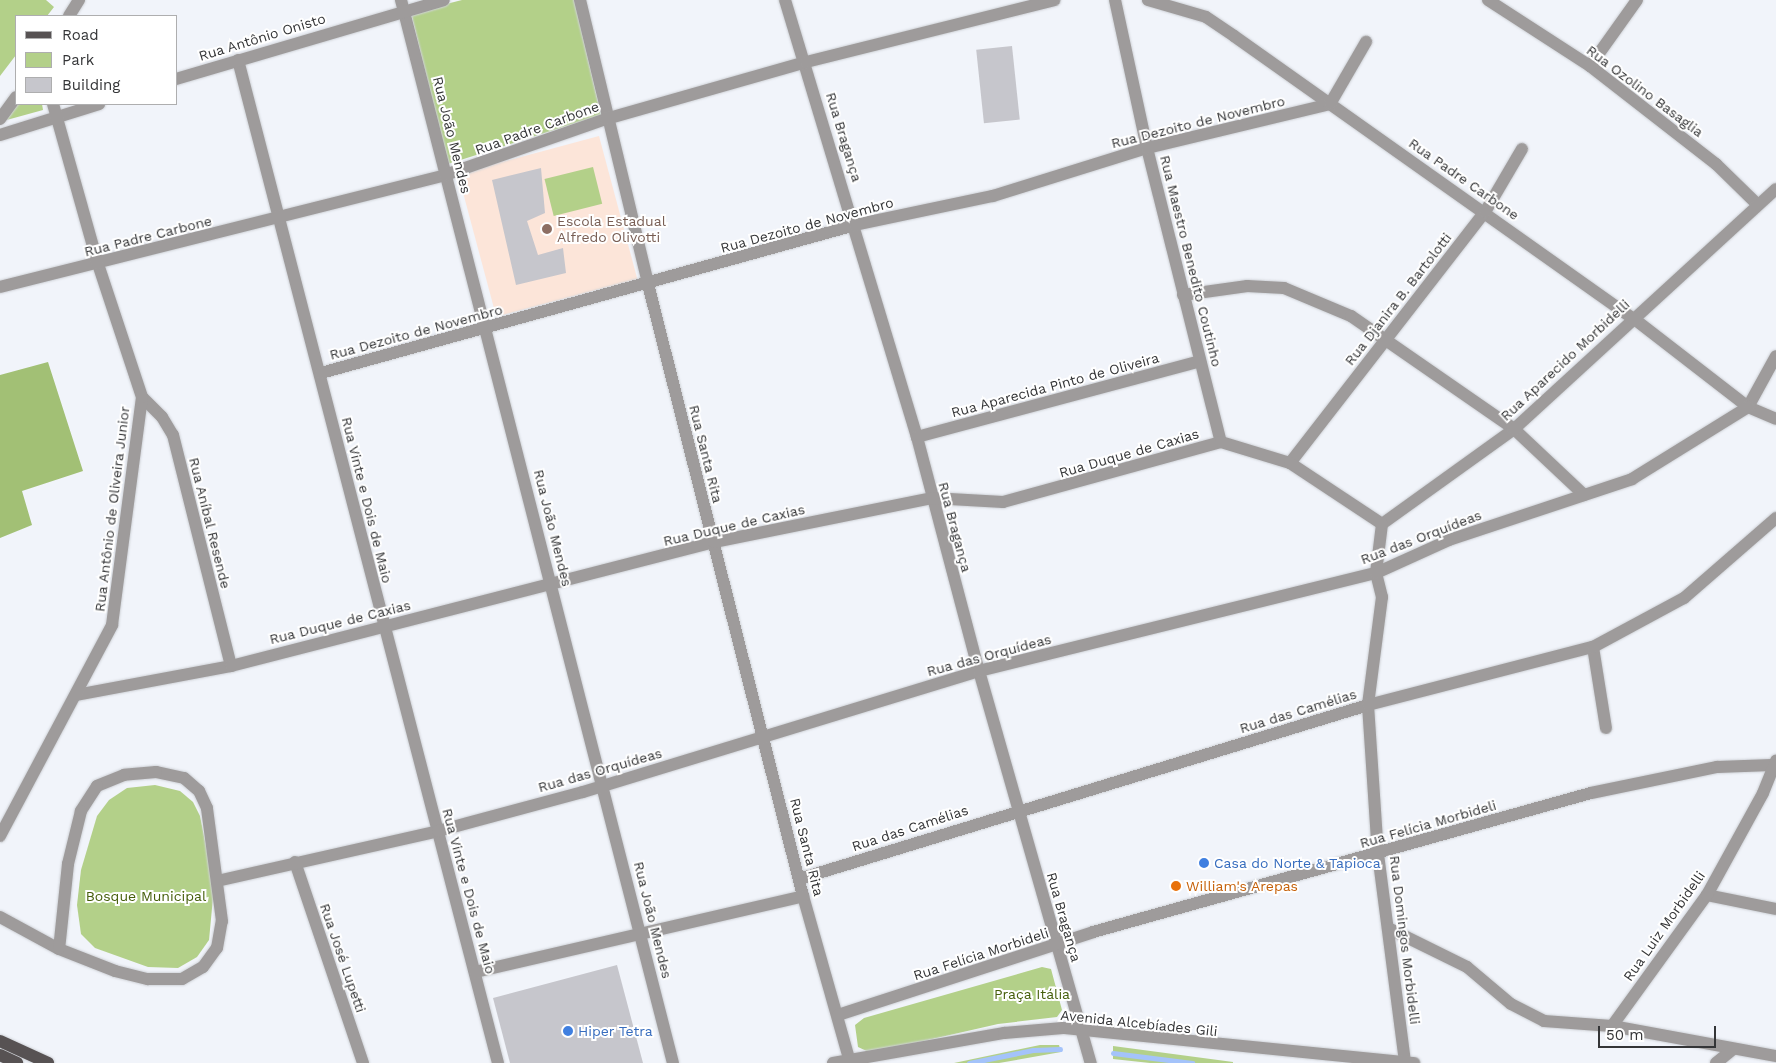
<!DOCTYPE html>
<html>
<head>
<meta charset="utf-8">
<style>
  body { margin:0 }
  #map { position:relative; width:1776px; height:1063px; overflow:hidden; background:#f1f4fa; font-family:"Work Sans",sans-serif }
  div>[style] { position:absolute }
  .education>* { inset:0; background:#fce5d9; transform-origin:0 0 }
  .green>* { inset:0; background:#b3d089; transform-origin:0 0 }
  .forest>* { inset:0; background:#a2c075 }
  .stream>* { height:5px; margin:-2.5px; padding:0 2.5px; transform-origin:2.5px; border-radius:2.5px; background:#a4c3fa }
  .building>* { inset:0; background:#c6c6cc; transform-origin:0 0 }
  .roads { filter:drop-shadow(0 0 1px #cfd2d7) drop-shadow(0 0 1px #cfd2d7) }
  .minor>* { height:12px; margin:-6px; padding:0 6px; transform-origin:6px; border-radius:6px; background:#9e9b9b }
  .major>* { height:12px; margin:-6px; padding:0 6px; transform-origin:6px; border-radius:6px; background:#575253 }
  .dots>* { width:14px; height:14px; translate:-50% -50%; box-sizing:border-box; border:2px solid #fff; border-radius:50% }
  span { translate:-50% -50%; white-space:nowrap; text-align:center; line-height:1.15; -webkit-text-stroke:4px #fff; paint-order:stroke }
  .street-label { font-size:14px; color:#343537 }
  .education-label { font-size:14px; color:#785e54 }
  .left { translate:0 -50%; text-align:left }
  .shop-label { font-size:14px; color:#366cbe }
  .food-label { font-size:14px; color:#c56008 }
  .park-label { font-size:14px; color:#455e0a }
  .legend { position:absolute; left:15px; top:15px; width:162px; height:90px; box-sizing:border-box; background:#fff; border:1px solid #aeaeaf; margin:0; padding:6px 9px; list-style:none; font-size:15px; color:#343537 }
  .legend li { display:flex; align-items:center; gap:10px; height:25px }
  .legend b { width:25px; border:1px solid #aeaeaf }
  .scale { position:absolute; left:1598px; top:1026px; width:118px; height:22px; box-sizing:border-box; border:2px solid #343537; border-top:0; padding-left:6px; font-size:15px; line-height:18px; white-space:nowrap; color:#343537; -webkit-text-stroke:4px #fff; paint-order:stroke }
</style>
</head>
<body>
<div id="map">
  <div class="education">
    <div style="left:599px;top:136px;width:148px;height:146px;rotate:75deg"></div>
  </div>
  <div class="green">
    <div style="clip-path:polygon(0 0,46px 0,54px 7px,47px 16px,16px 16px,16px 55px,0 76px)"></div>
    <div style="clip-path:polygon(462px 0,574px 0,601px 115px,448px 164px,411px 13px)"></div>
    <div style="clip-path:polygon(16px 104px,42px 104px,43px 110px,3px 121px)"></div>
    <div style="left:593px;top:167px;width:38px;height:50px;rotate:76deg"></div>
    <div style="clip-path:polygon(155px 785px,180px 791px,193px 802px,200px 816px,214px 887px,209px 940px,197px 957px,178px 968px,148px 967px,95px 948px,81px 934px,77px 905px,81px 870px,97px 816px,109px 800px,127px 788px)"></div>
    <div style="clip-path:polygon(1042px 967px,1051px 969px,1062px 1010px,1057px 1017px,998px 1024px,871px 1053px,858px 1047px,855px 1025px,864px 1018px)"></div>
    <div style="clip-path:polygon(1040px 1045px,1059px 1045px,1061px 1052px,999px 1063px,954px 1063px)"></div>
    <div style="clip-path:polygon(1113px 1046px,1233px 1062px,1233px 1063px,1150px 1063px,1113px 1059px)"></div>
  </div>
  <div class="forest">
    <div style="clip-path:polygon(48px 362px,83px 471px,22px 491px,32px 525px,0 538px,0 375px)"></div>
  </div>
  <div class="stream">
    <div style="left:1113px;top:1053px;width:80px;rotate:7.2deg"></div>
    <div style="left:969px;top:1063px;width:65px;rotate:-11.5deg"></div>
    <div style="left:1033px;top:1050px;width:27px;rotate:-2deg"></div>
  </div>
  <div class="building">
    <div style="left:1012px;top:46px;width:74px;height:36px;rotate:84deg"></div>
    <div style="clip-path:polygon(541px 168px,545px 213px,527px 221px,538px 255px,563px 248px,566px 273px,516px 285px,492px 180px)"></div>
    <div style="clip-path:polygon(617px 965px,643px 1063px,510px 1063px,493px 998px)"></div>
  </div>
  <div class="roads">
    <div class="minor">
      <div style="left:401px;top:0;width:1097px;rotate:75.65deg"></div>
      <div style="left:580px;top:0;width:292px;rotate:76.5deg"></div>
      <div style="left:648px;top:284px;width:631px;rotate:75.79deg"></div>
      <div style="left:803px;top:896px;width:169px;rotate:74.2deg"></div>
      <div style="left:785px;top:0;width:457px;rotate:73.2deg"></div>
      <div style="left:917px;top:437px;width:242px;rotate:75.2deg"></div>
      <div style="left:979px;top:671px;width:408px;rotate:74.1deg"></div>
      <div style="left:1115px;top:0;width:151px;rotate:77.8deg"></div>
      <div style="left:1147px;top:148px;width:303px;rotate:75.9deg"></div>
      <div style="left:1148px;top:0;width:60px;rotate:16.3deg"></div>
      <div style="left:1206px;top:17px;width:34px;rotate:34deg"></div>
      <div style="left:1234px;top:36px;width:489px;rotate:35.3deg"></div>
      <div style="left:1633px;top:318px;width:145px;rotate:37.7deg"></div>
      <div style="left:1748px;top:407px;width:30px;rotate:23deg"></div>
      <div style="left:1488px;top:0;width:121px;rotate:32.9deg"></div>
      <div style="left:1590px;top:66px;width:160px;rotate:37.9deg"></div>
      <div style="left:1716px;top:164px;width:56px;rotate:44.3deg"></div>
      <div style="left:69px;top:16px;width:19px;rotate:-58deg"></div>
      <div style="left:238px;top:60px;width:1036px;rotate:75.47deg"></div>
      <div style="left:1590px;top:66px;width:81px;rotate:-54.5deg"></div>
      <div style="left:176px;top:79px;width:279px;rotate:-16.4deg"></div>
      <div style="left:0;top:119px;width:27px;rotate:-54deg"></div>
      <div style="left:0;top:135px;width:104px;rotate:-17.4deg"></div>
      <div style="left:0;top:287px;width:459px;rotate:-14.1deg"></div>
      <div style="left:445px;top:175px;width:170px;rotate:-19.2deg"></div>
      <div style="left:606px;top:119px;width:208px;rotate:-15.9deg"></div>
      <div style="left:806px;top:62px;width:256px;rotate:-14deg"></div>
      <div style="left:1183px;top:295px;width:65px;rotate:-8deg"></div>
      <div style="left:1247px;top:286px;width:37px;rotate:3deg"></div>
      <div style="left:1284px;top:288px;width:73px;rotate:22.7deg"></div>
      <div style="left:1351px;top:316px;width:198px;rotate:34.7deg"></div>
      <div style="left:1514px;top:429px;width:96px;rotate:43.3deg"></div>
      <div style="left:321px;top:373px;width:554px;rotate:-15.49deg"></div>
      <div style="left:855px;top:225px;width:141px;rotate:-11.9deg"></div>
      <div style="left:993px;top:196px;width:161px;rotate:-17.3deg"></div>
      <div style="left:1147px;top:148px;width:188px;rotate:-13.5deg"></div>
      <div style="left:1330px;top:104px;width:72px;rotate:-59.9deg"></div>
      <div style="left:142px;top:397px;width:28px;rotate:45deg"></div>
      <div style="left:162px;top:417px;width:21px;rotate:59deg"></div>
      <div style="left:173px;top:435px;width:238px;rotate:75.9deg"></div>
      <div style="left:1748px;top:407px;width:58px;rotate:-61.2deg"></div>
      <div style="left:917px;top:437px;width:293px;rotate:-15deg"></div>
      <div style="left:1290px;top:463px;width:318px;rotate:-52.2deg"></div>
      <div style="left:1485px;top:212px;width:73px;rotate:-59.6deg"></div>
      <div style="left:1382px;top:524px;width:49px;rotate:97deg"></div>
      <div style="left:1376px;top:573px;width:25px;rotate:76deg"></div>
      <div style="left:1382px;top:597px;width:109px;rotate:97.4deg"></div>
      <div style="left:1368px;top:705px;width:149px;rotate:86.2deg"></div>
      <div style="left:1378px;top:854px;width:211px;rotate:82.6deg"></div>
      <div style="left:1382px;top:524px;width:163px;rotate:-35.7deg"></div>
      <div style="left:1514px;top:429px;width:355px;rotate:-42.5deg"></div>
      <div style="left:1593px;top:647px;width:82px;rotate:80.9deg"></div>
      <div style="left:76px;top:695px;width:158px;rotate:-10.6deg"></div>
      <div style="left:231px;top:666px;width:499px;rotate:-14.4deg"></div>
      <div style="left:714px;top:542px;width:222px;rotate:-11.4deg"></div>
      <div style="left:932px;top:498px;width:71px;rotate:3.2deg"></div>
      <div style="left:1003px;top:502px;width:226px;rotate:-15.4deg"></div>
      <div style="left:1221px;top:442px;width:72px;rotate:16.9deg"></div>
      <div style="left:1290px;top:463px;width:110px;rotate:33.5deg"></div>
      <div style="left:0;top:836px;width:239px;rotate:-62deg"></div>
      <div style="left:112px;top:625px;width:230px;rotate:-82.5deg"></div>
      <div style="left:142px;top:397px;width:140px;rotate:-108.3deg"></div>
      <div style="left:98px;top:264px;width:166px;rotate:-105.7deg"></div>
      <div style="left:295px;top:862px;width:212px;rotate:71.3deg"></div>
      <div style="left:799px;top:879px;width:595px;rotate:-17deg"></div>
      <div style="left:1368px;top:705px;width:232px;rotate:-14.5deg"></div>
      <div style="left:1593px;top:647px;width:103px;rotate:-28.3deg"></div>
      <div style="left:1684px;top:598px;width:122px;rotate:-41deg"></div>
      <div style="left:217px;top:881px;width:227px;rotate:-12.7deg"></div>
      <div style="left:438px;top:831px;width:150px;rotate:-15.1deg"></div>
      <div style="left:583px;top:792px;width:414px;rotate:-17deg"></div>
      <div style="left:979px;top:671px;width:409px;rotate:-13.9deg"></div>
      <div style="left:1376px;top:573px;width:80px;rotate:-24.3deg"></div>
      <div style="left:1449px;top:540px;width:193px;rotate:-18.4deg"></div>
      <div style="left:1632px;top:479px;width:137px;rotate:-31.8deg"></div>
      <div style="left:1707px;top:895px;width:70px;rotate:11.5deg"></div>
      <div style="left:0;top:917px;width:67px;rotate:28.5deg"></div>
      <div style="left:59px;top:949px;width:60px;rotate:21.4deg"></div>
      <div style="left:115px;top:971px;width:34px;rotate:14deg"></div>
      <div style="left:148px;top:979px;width:34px"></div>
      <div style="left:182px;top:979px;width:24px;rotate:-30deg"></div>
      <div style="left:203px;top:967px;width:24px;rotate:-54deg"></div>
      <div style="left:217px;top:948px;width:27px;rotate:-80deg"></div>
      <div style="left:222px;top:921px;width:114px;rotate:-97.6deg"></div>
      <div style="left:207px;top:808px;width:19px;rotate:-115deg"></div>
      <div style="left:199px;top:791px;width:20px;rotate:-139deg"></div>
      <div style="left:184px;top:778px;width:29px;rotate:-168deg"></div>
      <div style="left:156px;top:772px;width:32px;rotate:175deg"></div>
      <div style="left:124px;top:775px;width:29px;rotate:158deg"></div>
      <div style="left:97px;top:786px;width:30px;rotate:123deg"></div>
      <div style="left:81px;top:811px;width:55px;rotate:103.8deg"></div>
      <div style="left:68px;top:864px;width:85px;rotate:96deg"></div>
      <div style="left:1388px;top:928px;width:88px;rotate:26.3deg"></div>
      <div style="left:1467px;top:967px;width:57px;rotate:40.1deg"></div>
      <div style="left:1511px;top:1004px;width:37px;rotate:27deg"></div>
      <div style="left:1544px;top:1021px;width:68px;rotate:4.2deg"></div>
      <div style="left:1612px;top:1026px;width:167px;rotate:10.4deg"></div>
      <div style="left:475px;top:972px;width:337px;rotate:-13deg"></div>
      <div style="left:838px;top:1015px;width:268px;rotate:-18deg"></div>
      <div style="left:1093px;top:932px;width:517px;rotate:-15.6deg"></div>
      <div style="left:1591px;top:793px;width:129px;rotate:-11.7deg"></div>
      <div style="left:1717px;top:767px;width:55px;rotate:-2.1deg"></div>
      <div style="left:1612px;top:1026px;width:162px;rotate:-54.1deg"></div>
      <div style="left:1707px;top:895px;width:116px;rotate:-61.2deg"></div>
      <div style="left:1763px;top:793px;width:35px;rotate:-68deg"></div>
      <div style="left:833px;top:1063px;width:174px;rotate:-10deg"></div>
      <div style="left:1004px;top:1033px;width:59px;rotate:-4.8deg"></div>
      <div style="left:1063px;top:1028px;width:353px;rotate:5.7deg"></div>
      <div style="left:1716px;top:1063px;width:22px;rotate:-39deg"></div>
    </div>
    <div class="major">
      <div style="left:0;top:1041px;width:53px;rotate:24.6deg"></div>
      <div style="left:0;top:1055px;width:19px;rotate:25deg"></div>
    </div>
  </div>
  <div class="dots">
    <div style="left:547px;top:229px;background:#8d6e63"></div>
    <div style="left:1204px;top:863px;background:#3f7fe0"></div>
    <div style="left:1176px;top:886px;background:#e8710a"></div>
    <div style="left:568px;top:1031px;background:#3f7fe0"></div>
  </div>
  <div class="street-label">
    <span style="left:262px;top:37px;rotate:-17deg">Rua Antônio Onisto</span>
    <span style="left:1645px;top:91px;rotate:37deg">Rua Ozolino Basaglia</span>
    <span style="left:1198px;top:122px;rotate:-14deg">Rua Dezoito de Novembro</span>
    <span style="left:537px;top:128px;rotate:-20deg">Rua Padre Carbone</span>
    <span style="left:452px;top:135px;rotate:76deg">Rua João Mendes</span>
    <span style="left:844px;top:137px;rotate:73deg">Rua Bragança</span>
    <span style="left:1464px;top:179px;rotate:35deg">Rua Padre Carbone</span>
    <span style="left:807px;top:225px;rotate:-15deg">Rua Dezoito de Novembro</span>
    <span style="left:148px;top:236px;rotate:-14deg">Rua Padre Carbone</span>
    <span style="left:1191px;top:261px;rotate:76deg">Rua Maestro Benedito Coutinho</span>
    <span style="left:1398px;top:299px;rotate:-52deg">Rua Djanira B. Bartolotti</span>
    <span style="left:416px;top:332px;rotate:-15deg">Rua Dezoito de Novembro</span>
    <span style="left:1565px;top:360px;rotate:-43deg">Rua Aparecido Morbidelli</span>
    <span style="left:1055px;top:385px;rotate:-15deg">Rua Aparecida Pinto de Oliveira</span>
    <span style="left:1129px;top:453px;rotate:-16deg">Rua Duque de Caxias</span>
    <span style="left:706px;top:454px;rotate:76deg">Rua Santa Rita</span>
    <span style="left:367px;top:500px;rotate:76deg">Rua Vinte e Dois de Maio</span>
    <span style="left:112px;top:509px;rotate:-83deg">Rua Antônio de Oliveira Junior</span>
    <span style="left:210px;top:523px;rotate:76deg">Rua Aníbal Resende</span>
    <span style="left:734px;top:525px;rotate:-13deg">Rua Duque de Caxias</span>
    <span style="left:955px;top:527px;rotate:75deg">Rua Bragança</span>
    <span style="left:553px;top:528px;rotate:76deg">Rua João Mendes</span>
    <span style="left:1421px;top:537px;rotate:-21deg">Rua das Orquídeas</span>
    <span style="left:340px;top:622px;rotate:-14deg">Rua Duque de Caxias</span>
    <span style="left:989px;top:655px;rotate:-15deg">Rua das Orquídeas</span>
    <span style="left:1298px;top:711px;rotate:-17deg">Rua das Camélias</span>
    <span style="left:600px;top:770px;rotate:-16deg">Rua das Orquídeas</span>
    <span style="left:1428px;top:824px;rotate:-16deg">Rua Felícia Morbideli</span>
    <span style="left:910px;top:828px;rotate:-18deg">Rua das Camélias</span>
    <span style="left:807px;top:847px;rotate:76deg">Rua Santa Rita</span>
    <span style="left:469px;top:891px;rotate:75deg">Rua Vinte e Dois de Maio</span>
    <span style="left:1064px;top:917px;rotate:74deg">Rua Bragança</span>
    <span style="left:653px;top:920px;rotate:76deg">Rua João Mendes</span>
    <span style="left:1664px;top:926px;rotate:-55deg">Rua Luiz Morbidelli</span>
    <span style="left:1405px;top:940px;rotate:83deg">Rua Domingos Morbidelli</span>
    <span style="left:981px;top:954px;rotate:-18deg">Rua Felícia Morbideli</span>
    <span style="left:343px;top:958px;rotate:71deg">Rua José Lupetti</span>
    <span style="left:1139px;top:1023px;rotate:6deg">Avenida Alcebíades Gili</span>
  </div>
  <div class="education-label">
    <span class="left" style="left:557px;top:229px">Escola Estadual<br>Alfredo Olivotti</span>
  </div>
  <div class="shop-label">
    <span class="left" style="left:1214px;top:863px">Casa do Norte &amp; Tapioca</span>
    <span class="left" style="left:578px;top:1031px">Hiper Tetra</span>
  </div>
  <div class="food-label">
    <span class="left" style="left:1186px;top:886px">William's Arepas</span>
  </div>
  <div class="park-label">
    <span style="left:146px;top:896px">Bosque Municipal</span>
    <span style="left:1032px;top:994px">Praça Itália</span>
  </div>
  <ul class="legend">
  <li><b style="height:6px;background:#575253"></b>Road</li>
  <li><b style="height:14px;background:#b3d089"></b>Park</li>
  <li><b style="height:14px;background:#c6c6cc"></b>Building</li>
  </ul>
  <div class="scale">50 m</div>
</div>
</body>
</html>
